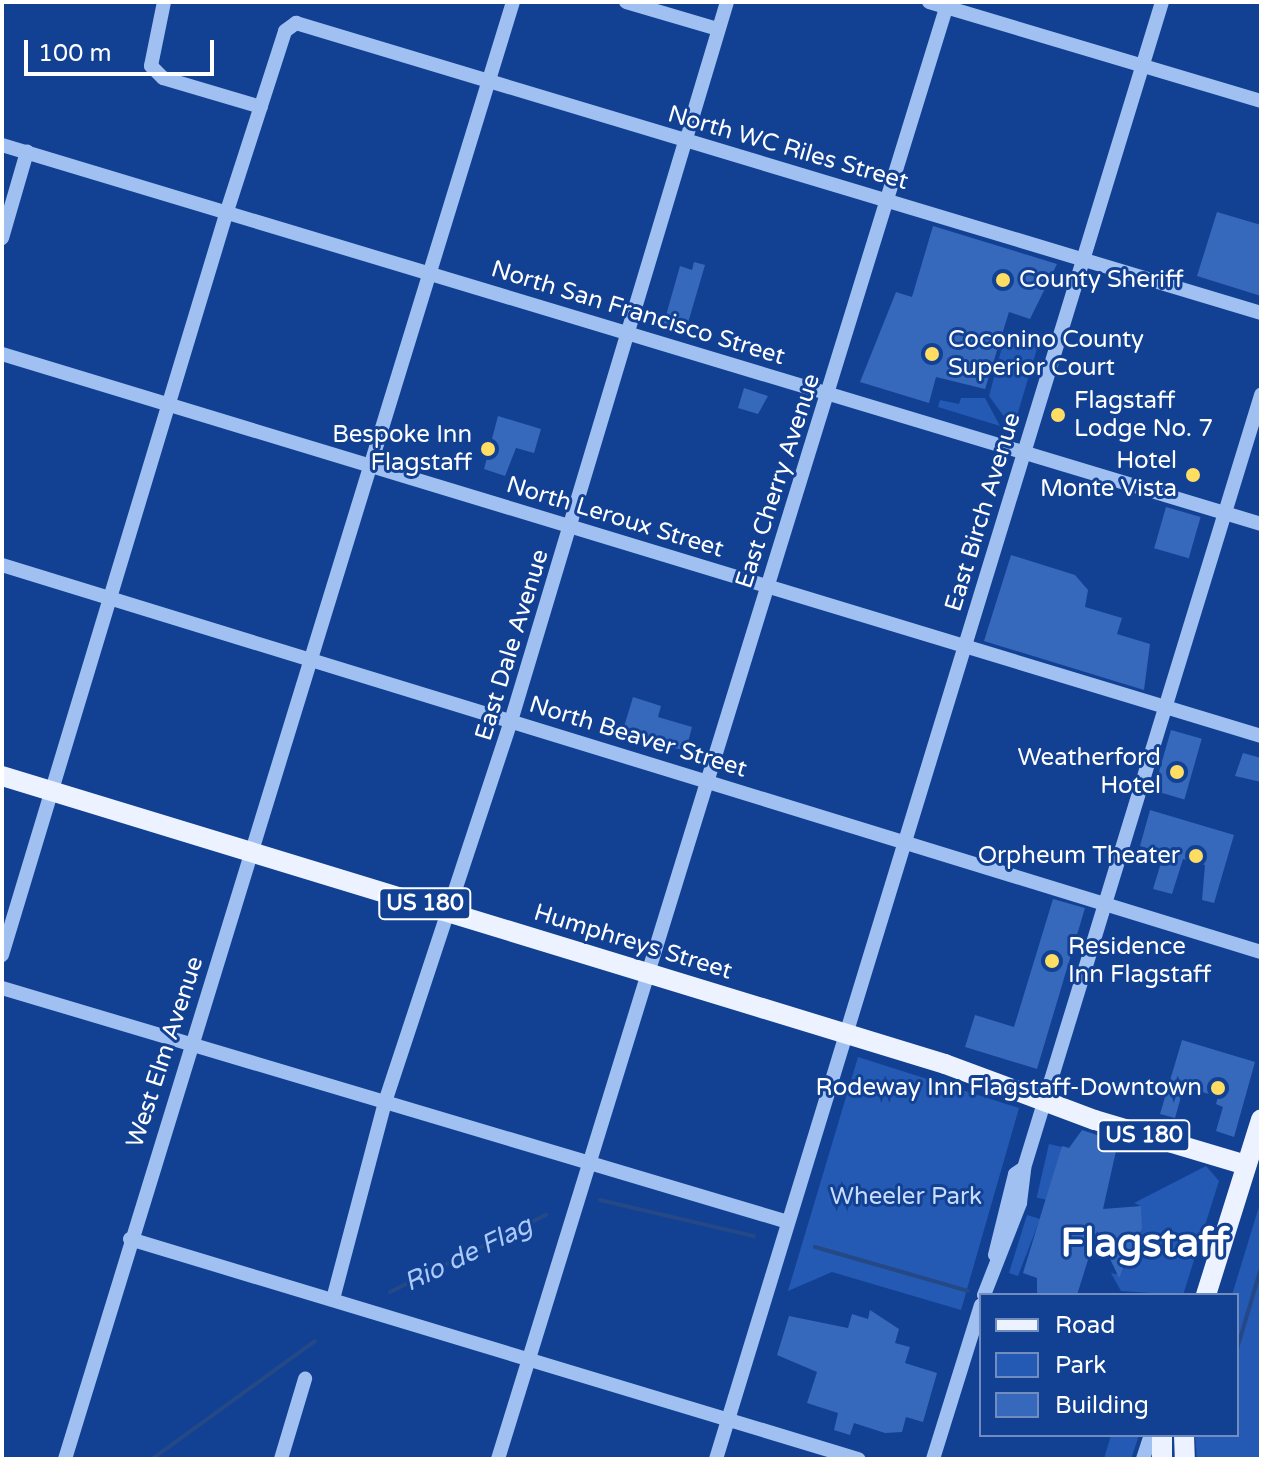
<!DOCTYPE html>
<html>
<head>
<meta charset="utf-8">
<style>
  body { margin:0 }
  #map { position:relative; width:1263px; height:1461px; overflow:hidden; background:#124194; font-family:"Varela Round",sans-serif }
  div>[style] { position:absolute }
  .green>* { inset:0; background:#245ab3; transform-origin:0 0 }
  .stream>* { height:4px; margin:-2px; padding:0 2px; transform-origin:2px; border-radius:2px; background:#254886 }
  .building>* { inset:0; background:#3668bb; transform-origin:0 0 }
  .minor>* { height:14px; margin:-7px; padding:0 7px; transform-origin:7px; border-radius:7px; background:#a0c0f2 }
  .major>* { height:20px; margin:-10px; padding:0 10px; transform-origin:10px; border-radius:10px; background:#ecf2ff }
  .dots>* { width:22px; height:22px; translate:-50% -50%; box-sizing:border-box; border:4px solid #124194; border-radius:50% }
  span { translate:-50% -50%; white-space:nowrap; text-align:center; line-height:1.15; -webkit-text-stroke:6px #124194; paint-order:stroke }
  .shield-label span { padding:2px 6px; background:#124194; border:2px solid; border-radius:6px; -webkit-text-stroke-width:0 }
  .shield-label { font-size:22px; color:#fff; font-weight:700 }
  .street-label { font-size:24px; color:#fff }
  .poi-label { font-size:24px; color:#fff }
  .left { translate:0 -50%; text-align:left }
  .right { translate:-100% -50%; text-align:right }
  .park-label { font-size:24px; color:#c8dcfd }
  .water-label { font-size:26px; color:#accaf9; font-style:italic }
  .town-label { font-size:40px; color:#fff; font-weight:700 }
  .frame { position:absolute; inset:0; border:4px solid #fff; pointer-events:none }
  .legend { position:absolute; left:979px; top:1293px; width:260px; height:144px; box-sizing:border-box; background:#124194; border:2px solid #718dbf; margin:0; padding:10px 14px; list-style:none; font-size:24px; color:#fff }
  .legend li { display:flex; align-items:center; gap:16px; height:40px }
  .legend b { width:40px; border:2px solid #718dbf }
  .scale { position:absolute; left:24px; top:40px; width:190px; height:36px; box-sizing:border-box; border:4px solid #fff; border-top:0; padding-left:10px; font-size:24px; line-height:28px; white-space:nowrap; color:#fff; -webkit-text-stroke:6px #124194; paint-order:stroke }
</style>
</head>
<body>
<div id="map">
  <div class="green">
    <div style="clip-path:polygon(1006px 332px,1039px 342px,1013px 429px,989px 396px)"></div>
    <div style="clip-path:polygon(961px 398px,985px 398px,1000px 426px,938px 407px,940px 400px,959px 404px)"></div>
    <div style="clip-path:polygon(858px 1057px,1019px 1108px,961px 1310px,832px 1272px,788px 1291px)"></div>
    <div style="left:1049px;top:1144px;width:13px;height:55px;rotate:13deg"></div>
    <div style="clip-path:polygon(1206px 1166px,1219px 1181px,1183px 1295px,1121px 1291px,1111px 1273px,1120px 1275px,1135px 1250px,1141px 1206px,1134px 1203px)"></div>
    <div style="clip-path:polygon(1261px 1200px,1261px 1459px,1197px 1459px,1195px 1435px,1237px 1435px,1232px 1295px)"></div>
    <div style="clip-path:polygon(1027px 1215px,1040px 1219px,1018px 1276px,1009px 1273px)"></div>
    <div style="clip-path:polygon(1111px 1435px,1139px 1435px,1131px 1459px,1104px 1459px)"></div>
  </div>
  <div class="stream">
    <div style="left:600px;top:1200px;width:158px;rotate:13.2deg"></div>
    <div style="left:815px;top:1247px;width:159px;rotate:16deg"></div>
    <div style="left:390px;top:1292px;width:174px;rotate:-26.3deg"></div>
    <div style="left:1237px;top:1349px;width:84px;rotate:-73.5deg"></div>
    <div style="left:152px;top:1459px;width:201px;rotate:-35.9deg"></div>
  </div>
  <div class="building">
    <div style="clip-path:polygon(1217px 212px,1261px 225px,1261px 296px,1197px 276px)"></div>
    <div style="clip-path:polygon(933px 226px,1057px 264px,1030px 319px,1009px 312px,985px 389px,936px 377px,929px 403px,860px 382px,896px 292px,912px 297px)"></div>
    <div style="clip-path:polygon(694px 262px,705px 265px,685px 333px,663px 326px,680px 266px,692px 270px)"></div>
    <div style="clip-path:polygon(744px 388px,768px 396px,758px 414px,738px 408px)"></div>
    <div style="clip-path:polygon(498px 416px,541px 429px,534px 453px,516px 448px,505px 476px,484px 469px)"></div>
    <div style="left:1166px;top:507px;width:36px;height:43px;rotate:16deg"></div>
    <div style="clip-path:polygon(1011px 555px,1075px 575px,1088px 590px,1085px 607px,1122px 618px,1117px 634px,1150px 644px,1144px 690px,984px 641px)"></div>
    <div style="clip-path:polygon(633px 697px,661px 706px,658px 717px,692px 727px,686px 750px,620px 740px)"></div>
    <div style="left:1171px;top:730px;width:32px;height:63px;rotate:16deg"></div>
    <div style="clip-path:polygon(1243px 753px,1261px 758px,1261px 782px,1235px 776px)"></div>
    <div style="clip-path:polygon(1150px 810px,1234px 835px,1214px 903px,1202px 900px,1205px 865px,1183px 859px,1172px 894px,1153px 889px,1164px 853px,1140px 846px)"></div>
    <div style="clip-path:polygon(1053px 899px,1085px 908px,1037px 1069px,965px 1047px,975px 1015px,1014px 1027px)"></div>
    <div style="clip-path:polygon(1182px 1040px,1255px 1062px,1234px 1137px,1216px 1131px,1223px 1107px,1216px 1104px,1218px 1097px,1184px 1086px,1175px 1118px,1160px 1114px)"></div>
    <div style="clip-path:polygon(1082px 1130px,1118px 1142px,1103px 1209px,1141px 1206px,1142px 1228px,1119px 1278px,1097px 1231px,1077px 1295px,1037px 1295px,1037px 1278px,1023px 1273px,1062px 1146px,1069px 1148px)"></div>
    <div style="clip-path:polygon(870px 1310px,899px 1329px,895px 1343px,910px 1347px,905px 1363px,937px 1373px,923px 1422px,906px 1417px,902px 1432px,885px 1433px,854px 1423px,850px 1435px,834px 1430px,838px 1413px,807px 1403px,817px 1372px,777px 1355px,789px 1316px,848px 1328px,852px 1314px,868px 1319px)"></div>
  </div>
  <div class="minor">
    <div style="left:164px;top:2px;width:65px;rotate:101.5deg"></div>
    <div style="left:151px;top:66px;width:17px;rotate:45deg"></div>
    <div style="left:163px;top:78px;width:102px;rotate:16.5deg"></div>
    <div style="left:626px;top:2px;width:96px;rotate:16.4deg"></div>
    <div style="left:929px;top:2px;width:346px;rotate:16.6deg"></div>
    <div style="left:2px;top:145px;width:1315px;rotate:16.75deg"></div>
    <div style="left:2px;top:238px;width:90px;rotate:-73.8deg"></div>
    <div style="left:2px;top:354px;width:1316px;rotate:16.88deg"></div>
    <div style="left:2px;top:565px;width:1317px;rotate:17.09deg"></div>
    <div style="left:2px;top:955px;width:777px;rotate:-73.17deg"></div>
    <div style="left:227px;top:211px;width:189px;rotate:-72.1deg"></div>
    <div style="left:285px;top:31px;width:14px;rotate:-36deg"></div>
    <div style="left:296px;top:23px;width:1008px;rotate:16.73deg"></div>
    <div style="left:2px;top:988px;width:820px;rotate:16.58deg"></div>
    <div style="left:130px;top:1239px;width:761px;rotate:16.81deg"></div>
    <div style="left:995px;top:1255px;width:83px;rotate:-76.1deg"></div>
    <div style="left:1015px;top:1174px;width:11px;rotate:-34deg"></div>
    <div style="left:984px;top:1295px;width:99px;rotate:-68.6deg"></div>
    <div style="left:1020px;top:1203px;width:35px;rotate:-83deg"></div>
    <div style="left:1024px;top:1168px;width:809px;rotate:-72.95deg"></div>
    <div style="left:333px;top:1299px;width:204px;rotate:-75.2deg"></div>
    <div style="left:385px;top:1102px;width:401px;rotate:-71.7deg"></div>
    <div style="left:511px;top:721px;width:751px;rotate:-73.28deg"></div>
    <div style="left:65px;top:1459px;width:1524px;rotate:-72.91deg"></div>
    <div style="left:281px;top:1459px;width:84px;rotate:-73.3deg"></div>
    <div style="left:498px;top:1459px;width:1525px;rotate:-72.84deg"></div>
    <div style="left:716px;top:1459px;width:1524px;rotate:-72.98deg"></div>
    <div style="left:933px;top:1459px;width:161px;rotate:-72.7deg"></div>
    <div style="left:1143px;top:1459px;width:25px;rotate:-72deg"></div>
  </div>
  <div class="major">
    <div style="left:2px;top:776px;width:986px;rotate:16.98deg"></div>
    <div style="left:945px;top:1064px;width:160px;rotate:20.5deg"></div>
    <div style="left:1095px;top:1120px;width:158px;rotate:16.6deg"></div>
    <div style="left:1206px;top:1295px;width:184px;rotate:-72.6deg"></div>
    <div style="left:1184px;top:1435px;width:24px;rotate:88deg"></div>
    <div style="left:1162px;top:1459px;width:24px;rotate:-90deg"></div>
  </div>
  <div class="dots">
    <div style="left:1003px;top:280px;background:#ffdd62"></div>
    <div style="left:932px;top:354px;background:#ffdd62"></div>
    <div style="left:1058px;top:415px;background:#ffdd62"></div>
    <div style="left:488px;top:449px;background:#ffdd62"></div>
    <div style="left:1193px;top:475px;background:#ffdd62"></div>
    <div style="left:1177px;top:772px;background:#ffdd62"></div>
    <div style="left:1196px;top:856px;background:#ffdd62"></div>
    <div style="left:1052px;top:961px;background:#ffdd62"></div>
    <div style="left:1218px;top:1088px;background:#ffdd62"></div>
  </div>
  <div class="shield-label">
    <span style="left:425px;top:904px">US 180</span>
    <span style="left:1144px;top:1136px">US 180</span>
  </div>
  <div class="street-label">
    <span style="left:788px;top:148px;rotate:16deg">North WC Riles Street</span>
    <span style="left:638px;top:313px;rotate:17deg">North San Francisco Street</span>
    <span style="left:778px;top:481px;rotate:-72deg">East Cherry Avenue</span>
    <span style="left:983px;top:512px;rotate:-73deg">East Birch Avenue</span>
    <span style="left:615px;top:517px;rotate:17deg">North Leroux Street</span>
    <span style="left:512px;top:645px;rotate:-73deg">East Dale Avenue</span>
    <span style="left:638px;top:737px;rotate:17deg">North Beaver Street</span>
    <span style="left:633px;top:942px;rotate:17deg">Humphreys Street</span>
    <span style="left:165px;top:1052px;rotate:-72deg">West Elm Avenue</span>
  </div>
  <div class="poi-label">
    <span class="left" style="left:1019px;top:280px">County Sheriff</span>
    <span class="left" style="left:948px;top:354px">Coconino County<br>Superior Court</span>
    <span class="left" style="left:1074px;top:415px">Flagstaff<br>Lodge No. 7</span>
    <span class="right" style="left:472px;top:449px">Bespoke Inn<br>Flagstaff</span>
    <span class="right" style="left:1177px;top:475px">Hotel<br>Monte Vista</span>
    <span class="right" style="left:1161px;top:772px">Weatherford<br>Hotel</span>
    <span class="right" style="left:1180px;top:856px">Orpheum Theater</span>
    <span class="left" style="left:1068px;top:961px">Residence<br>Inn Flagstaff</span>
    <span class="right" style="left:1202px;top:1088px">Rodeway Inn Flagstaff-Downtown</span>
  </div>
  <div class="park-label">
    <span style="left:906px;top:1197px">Wheeler Park</span>
  </div>
  <div class="water-label">
    <span style="left:468px;top:1254px;rotate:-26deg">Rio de Flag</span>
  </div>
  <div class="town-label">
    <span style="left:1145px;top:1243px">Flagstaff</span>
  </div>
  <div class="frame"></div>
  <ul class="legend">
  <li><b style="height:10px;background:#ecf2ff"></b>Road</li>
  <li><b style="height:22px;background:#245ab3"></b>Park</li>
  <li><b style="height:22px;background:#3668bb"></b>Building</li>
  </ul>
  <div class="scale">100 m</div>
</div>
</body>
</html>
